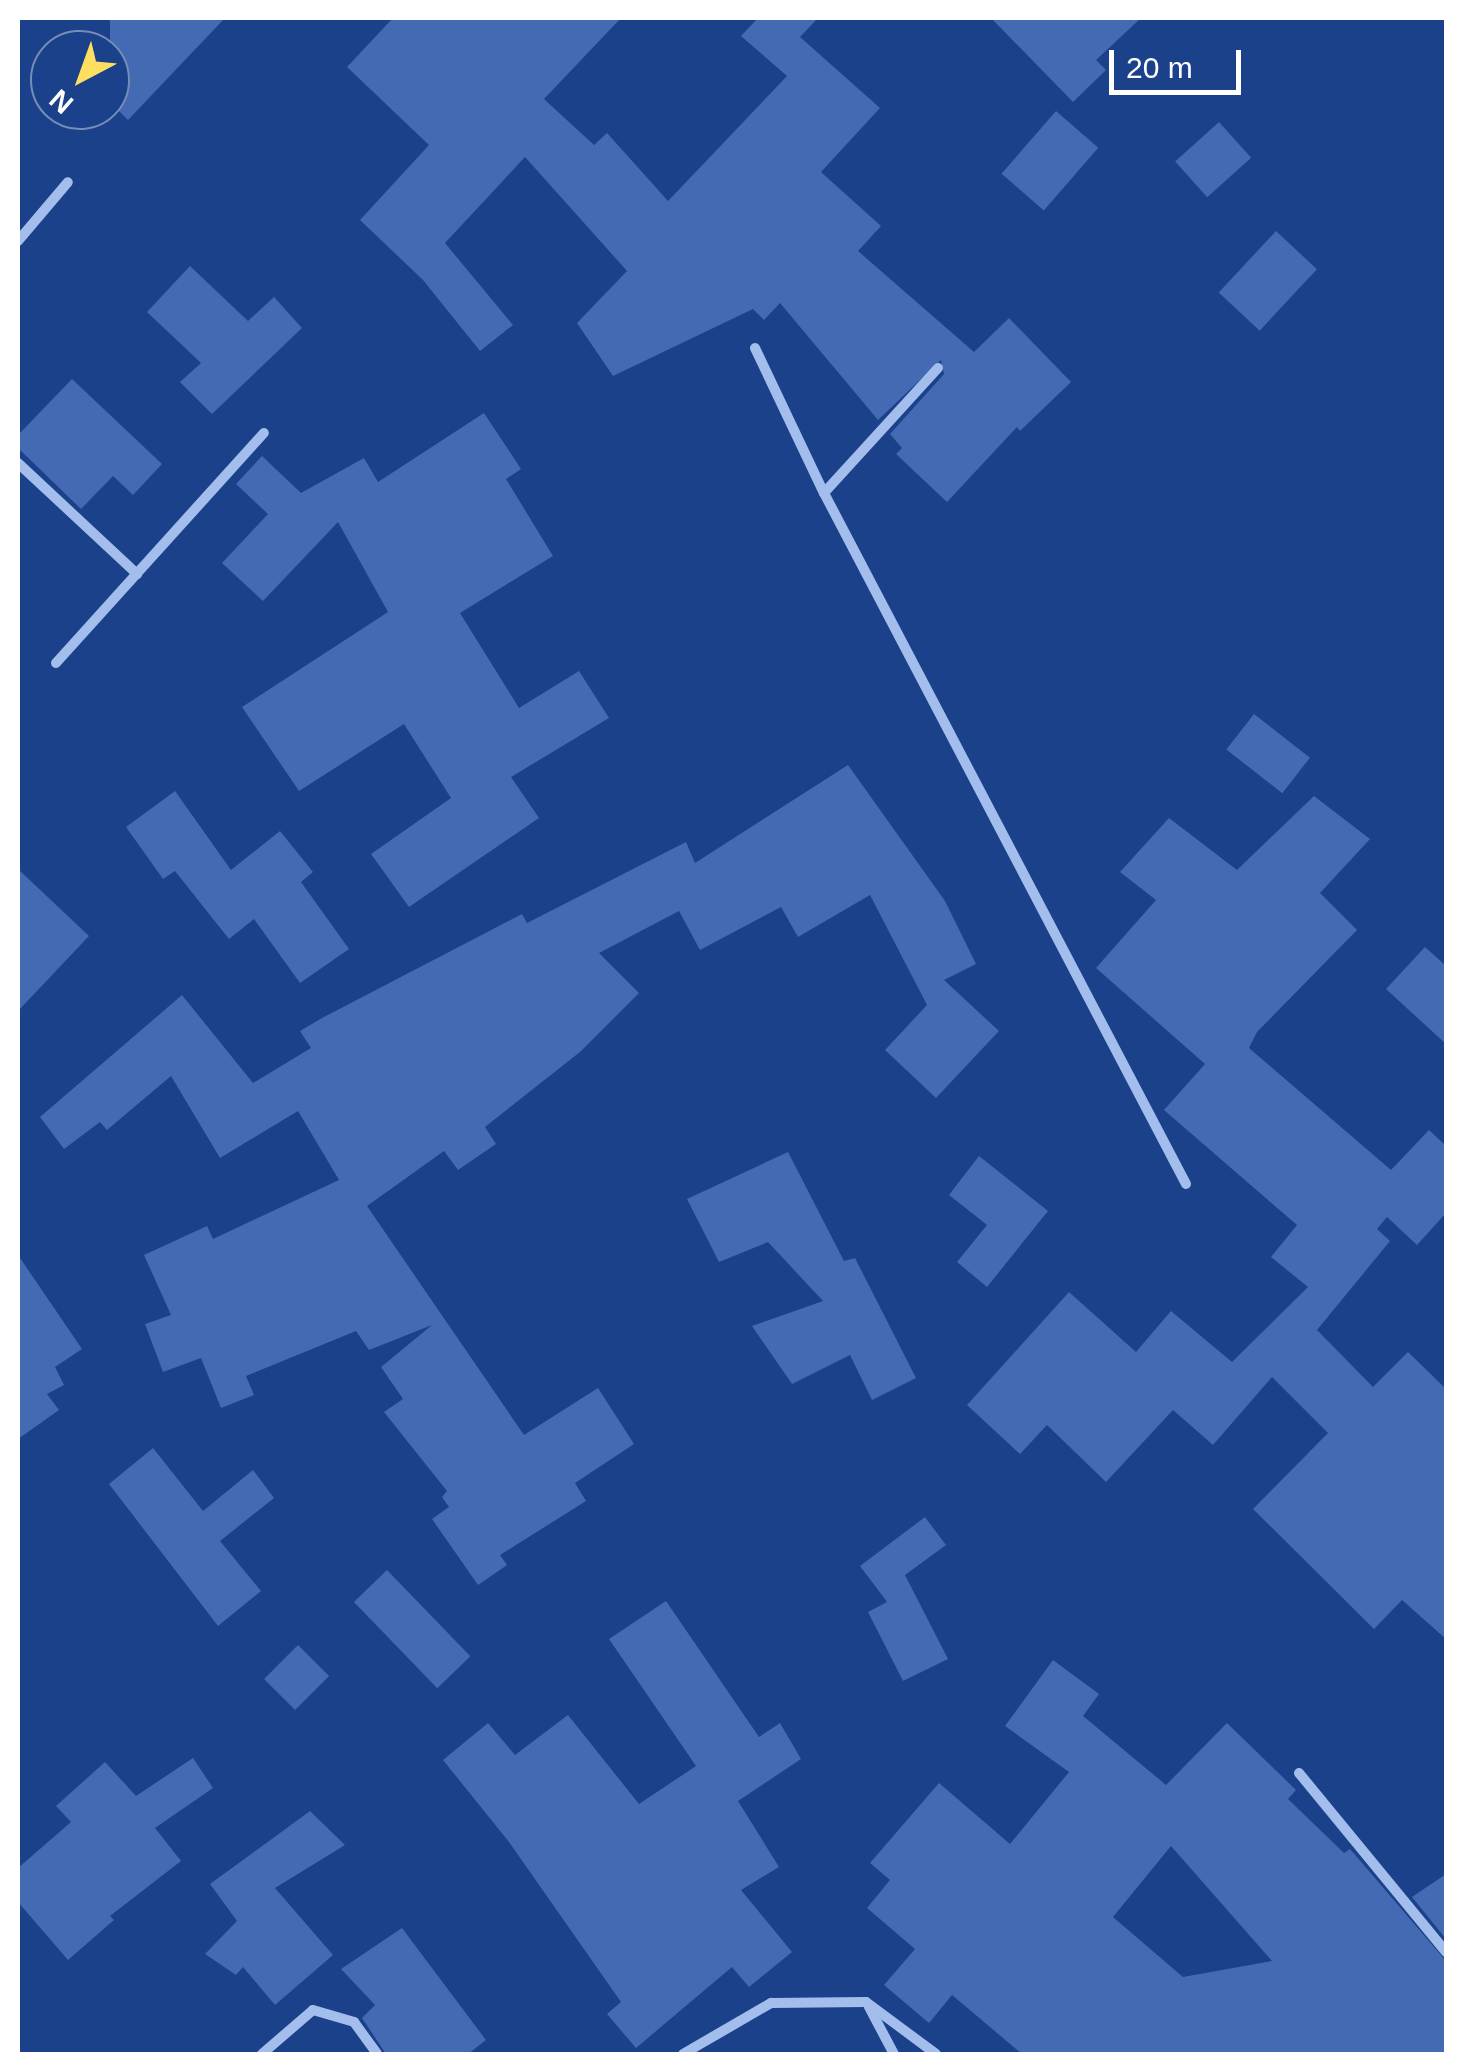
<!DOCTYPE html>
<html>
<head>
<meta charset="utf-8">
<style>
  body { margin:0 }
  #map { position:relative; width:1464px; height:2072px; overflow:hidden; background:#1a418a; font-family:Helvetica,sans-serif }
  div>[style] { position:absolute }
  .building>* { inset:0; background:#436ab2; transform-origin:0 0 }
  .street>* { height:10px; margin:-5px; padding:0 5px; transform-origin:5px; border-radius:5px; background:#a3beed }
  span { translate:-50% -50%; white-space:nowrap; text-align:center; line-height:1.15; -webkit-text-stroke:8px #1a418a; paint-order:stroke }
  .frame { position:absolute; inset:0; border:20px solid #fff; pointer-events:none }
  .north { position:absolute; left:30px; top:30px; width:100px; height:100px; box-sizing:border-box; background:#1a418a; border:2px solid #768db9; border-radius:50%; rotate:221deg; font-size:28px; font-weight:700; line-height:40px; text-align:center; color:#fff }
  .north::after { content:''; display:block; margin:auto; width:35px; height:45px; background:#ffdf5f; clip-path:polygon(50% 0,100% 100%,50% 72%,0 100%) }
  .scale { position:absolute; left:1109px; top:50px; width:132px; height:45px; box-sizing:border-box; border:5px solid #fff; border-top:0; padding-left:12px; font-size:30px; line-height:35px; white-space:nowrap; color:#fff; -webkit-text-stroke:8px #1a418a; paint-order:stroke }
</style>
</head>
<body>
<div id="map">
  <div class="building">
    <div style="clip-path:polygon(110px 18px,225px 18px,128px 120px,110px 102px)"></div>
    <div style="clip-path:polygon(393px 18px,621px 18px,544px 99px,594px 145px,607px 133px,668px 201px,787px 76px,741px 36px,758px 18px,818px 18px,800px 37px,880px 108px,821px 172px,881px 226px,858px 251px,974px 352px,1009px 318px,1071px 382px,1020px 431px,1017px 427px,947px 502px,896px 454px,902px 448px,890px 434px,944px 374px,941px 360px,878px 420px,780px 303px,764px 320px,753px 309px,613px 376px,577px 323px,627px 271px,525px 157px,445px 243px,513px 325px,480px 351px,423px 280px,360px 220px,429px 145px,347px 67px)"></div>
    <div style="clip-path:polygon(991px 18px,1141px 18px,1096px 60px,1106px 70px,1073px 102px)"></div>
    <div style="left:1056px;top:111px;width:56px;height:83px;rotate:41deg"></div>
    <div style="left:1219px;top:122px;width:48px;height:59px;rotate:48deg"></div>
    <div style="left:1276px;top:231px;width:56px;height:84px;rotate:43deg"></div>
    <div style="clip-path:polygon(190px 266px,248px 321px,274px 297px,302px 328px,212px 414px,180px 382px,201px 363px,147px 312px)"></div>
    <div style="clip-path:polygon(72px 379px,162px 464px,133px 495px,113px 476px,81px 509px,18px 448px,18px 435px)"></div>
    <div style="clip-path:polygon(484px 413px,521px 469px,506px 479px,553px 556px,460px 613px,519px 708px,579px 671px,609px 718px,511px 777px,539px 818px,409px 907px,371px 854px,451px 798px,404px 724px,299px 791px,242px 707px,388px 612px,338px 522px,263px 601px,222px 563px,268px 514px,236px 484px,262px 456px,301px 493px,364px 458px,378px 482px)"></div>
    <div style="left:1254px;top:714px;width:71px;height:45px;rotate:38deg"></div>
    <div style="clip-path:polygon(848px 765px,945px 901px,976px 964px,944px 980px,999px 1031px,936px 1098px,885px 1050px,927px 1005px,870px 895px,798px 937px,781px 907px,700px 950px,679px 911px,599px 953px,639px 993px,580px 1052px,485px 1127px,496px 1144px,458px 1170px,444px 1151px,367px 1206px,524px 1435px,598px 1388px,634px 1444px,575px 1483px,586px 1501px,500px 1555px,507px 1565px,478px 1585px,432px 1519px,449px 1507px,442px 1497px,447px 1491px,384px 1412px,403px 1399px,381px 1367px,432px 1325px,369px 1350px,356px 1331px,246px 1376px,254px 1395px,221px 1408px,201px 1358px,163px 1372px,145px 1324px,171px 1315px,144px 1255px,207px 1226px,213px 1239px,339px 1180px,298px 1111px,220px 1158px,171px 1076px,107px 1130px,100px 1122px,64px 1149px,40px 1117px,182px 995px,253px 1083px,311px 1048px,300px 1031px,322px 1018px,522px 914px,527px 923px,686px 842px,695px 863px)"></div>
    <div style="clip-path:polygon(175px 791px,231px 870px,280px 831px,313px 872px,301px 882px,349px 949px,300px 983px,254px 919px,229px 939px,175px 871px,163px 879px,126px 827px)"></div>
    <div style="clip-path:polygon(1314px 796px,1370px 839px,1320px 893px,1357px 930px,1257px 1032px,1249px 1048px,1391px 1170px,1429px 1130px,1446px 1146px,1446px 1213px,1417px 1245px,1387px 1217px,1377px 1229px,1390px 1241px,1317px 1330px,1373px 1387px,1408px 1352px,1446px 1389px,1446px 1639px,1402px 1600px,1374px 1629px,1253px 1509px,1328px 1433px,1272px 1377px,1213px 1445px,1173px 1410px,1106px 1482px,1047px 1425px,1020px 1454px,967px 1405px,1069px 1292px,1136px 1352px,1171px 1311px,1232px 1362px,1308px 1287px,1271px 1257px,1297px 1225px,1164px 1110px,1205px 1064px,1096px 968px,1156px 900px,1120px 872px,1169px 818px,1237px 870px)"></div>
    <div style="clip-path:polygon(18px 869px,89px 936px,18px 1011px)"></div>
    <div style="clip-path:polygon(1425px 947px,1446px 966px,1446px 1044px,1386px 989px)"></div>
    <div style="clip-path:polygon(788px 1152px,844px 1261px,855px 1258px,916px 1378px,872px 1400px,850px 1355px,792px 1384px,752px 1326px,823px 1301px,768px 1242px,719px 1262px,687px 1199px)"></div>
    <div style="clip-path:polygon(979px 1156px,1048px 1211px,987px 1287px,957px 1262px,987px 1225px,949px 1195px)"></div>
    <div style="clip-path:polygon(18px 1255px,82px 1349px,55px 1367px,64px 1385px,47px 1394px,59px 1410px,18px 1439px)"></div>
    <div style="clip-path:polygon(153px 1448px,203px 1511px,253px 1470px,274px 1498px,220px 1541px,261px 1591px,218px 1626px,109px 1484px)"></div>
    <div style="clip-path:polygon(925px 1517px,946px 1545px,905px 1575px,948px 1659px,903px 1681px,868px 1612px,887px 1602px,860px 1566px)"></div>
    <div style="left:387px;top:1570px;width:120px;height:46px;rotate:46deg"></div>
    <div style="clip-path:polygon(666px 1601px,759px 1737px,780px 1723px,801px 1759px,738px 1801px,779px 1867px,741px 1890px,792px 1952px,749px 1987px,732px 1967px,636px 2048px,607px 2014px,621px 2002px,509px 1842px,443px 1760px,488px 1723px,515px 1755px,568px 1715px,639px 1804px,696px 1766px,609px 1639px)"></div>
    <div style="left:298px;top:1645px;width:44px;height:48px;rotate:45deg"></div>
    <div style="clip-path:polygon(evenodd,1053px 1660px,1099px 1694px,1083px 1716px,1166px 1785px,1227px 1723px,1296px 1790px,1288px 1799px,1344px 1853px,1350px 1849px,1446px 1961px,1446px 2054px,1022px 2054px,952px 1995px,929px 2023px,884px 1985px,915px 1949px,867px 1908px,890px 1880px,870px 1863px,939px 1783px,1010px 1844px,1069px 1772px,1005px 1726px,1053px 1660px,1171px 1846px,1272px 1961px,1183px 1977px,1113px 1917px,1171px 1846px)"></div>
    <div style="clip-path:polygon(193px 1758px,213px 1788px,155px 1828px,181px 1861px,110px 1916px,114px 1920px,68px 1960px,18px 1902px,18px 1868px,71px 1822px,56px 1806px,105px 1762px,136px 1796px)"></div>
    <div style="clip-path:polygon(310px 1811px,345px 1845px,275px 1888px,333px 1955px,275px 2005px,243px 1967px,236px 1975px,205px 1954px,237px 1921px,210px 1884px)"></div>
    <div style="clip-path:polygon(1446px 1874px,1446px 1939px,1412px 1897px)"></div>
    <div style="clip-path:polygon(402px 1928px,486px 2040px,468px 2054px,386px 2054px,362px 2018px,375px 2005px,341px 1969px)"></div>
  </div>
  <div class="street">
    <div style="left:18px;top:241px;width:77px;rotate:-49.7deg"></div>
    <div style="left:755px;top:348px;width:161px;rotate:64.6deg"></div>
    <div style="left:938px;top:368px;width:169px;rotate:132.4deg"></div>
    <div style="left:824px;top:493px;width:780px;rotate:62.35deg"></div>
    <div style="left:18px;top:463px;width:163px;rotate:43deg"></div>
    <div style="left:56px;top:663px;width:310px;rotate:-47.9deg"></div>
    <div style="left:1299px;top:1773px;width:232px;rotate:50.6deg"></div>
    <div style="left:869px;top:2007px;width:53px;rotate:62deg"></div>
    <div style="left:262px;top:2054px;width:67px;rotate:-40.8deg"></div>
    <div style="left:313px;top:2010px;width:43px;rotate:16.3deg"></div>
    <div style="left:354px;top:2022px;width:39px;rotate:54deg"></div>
    <div style="left:683px;top:2054px;width:102px;rotate:-30.1deg"></div>
    <div style="left:771px;top:2003px;width:95px;rotate:-0.6deg"></div>
    <div style="left:866px;top:2002px;width:87px;rotate:36.6deg"></div>
  </div>
  <div class="frame"></div>
  <div class="north">N</div>
  <div class="scale">20 m</div>
</div>
</body>
</html>
